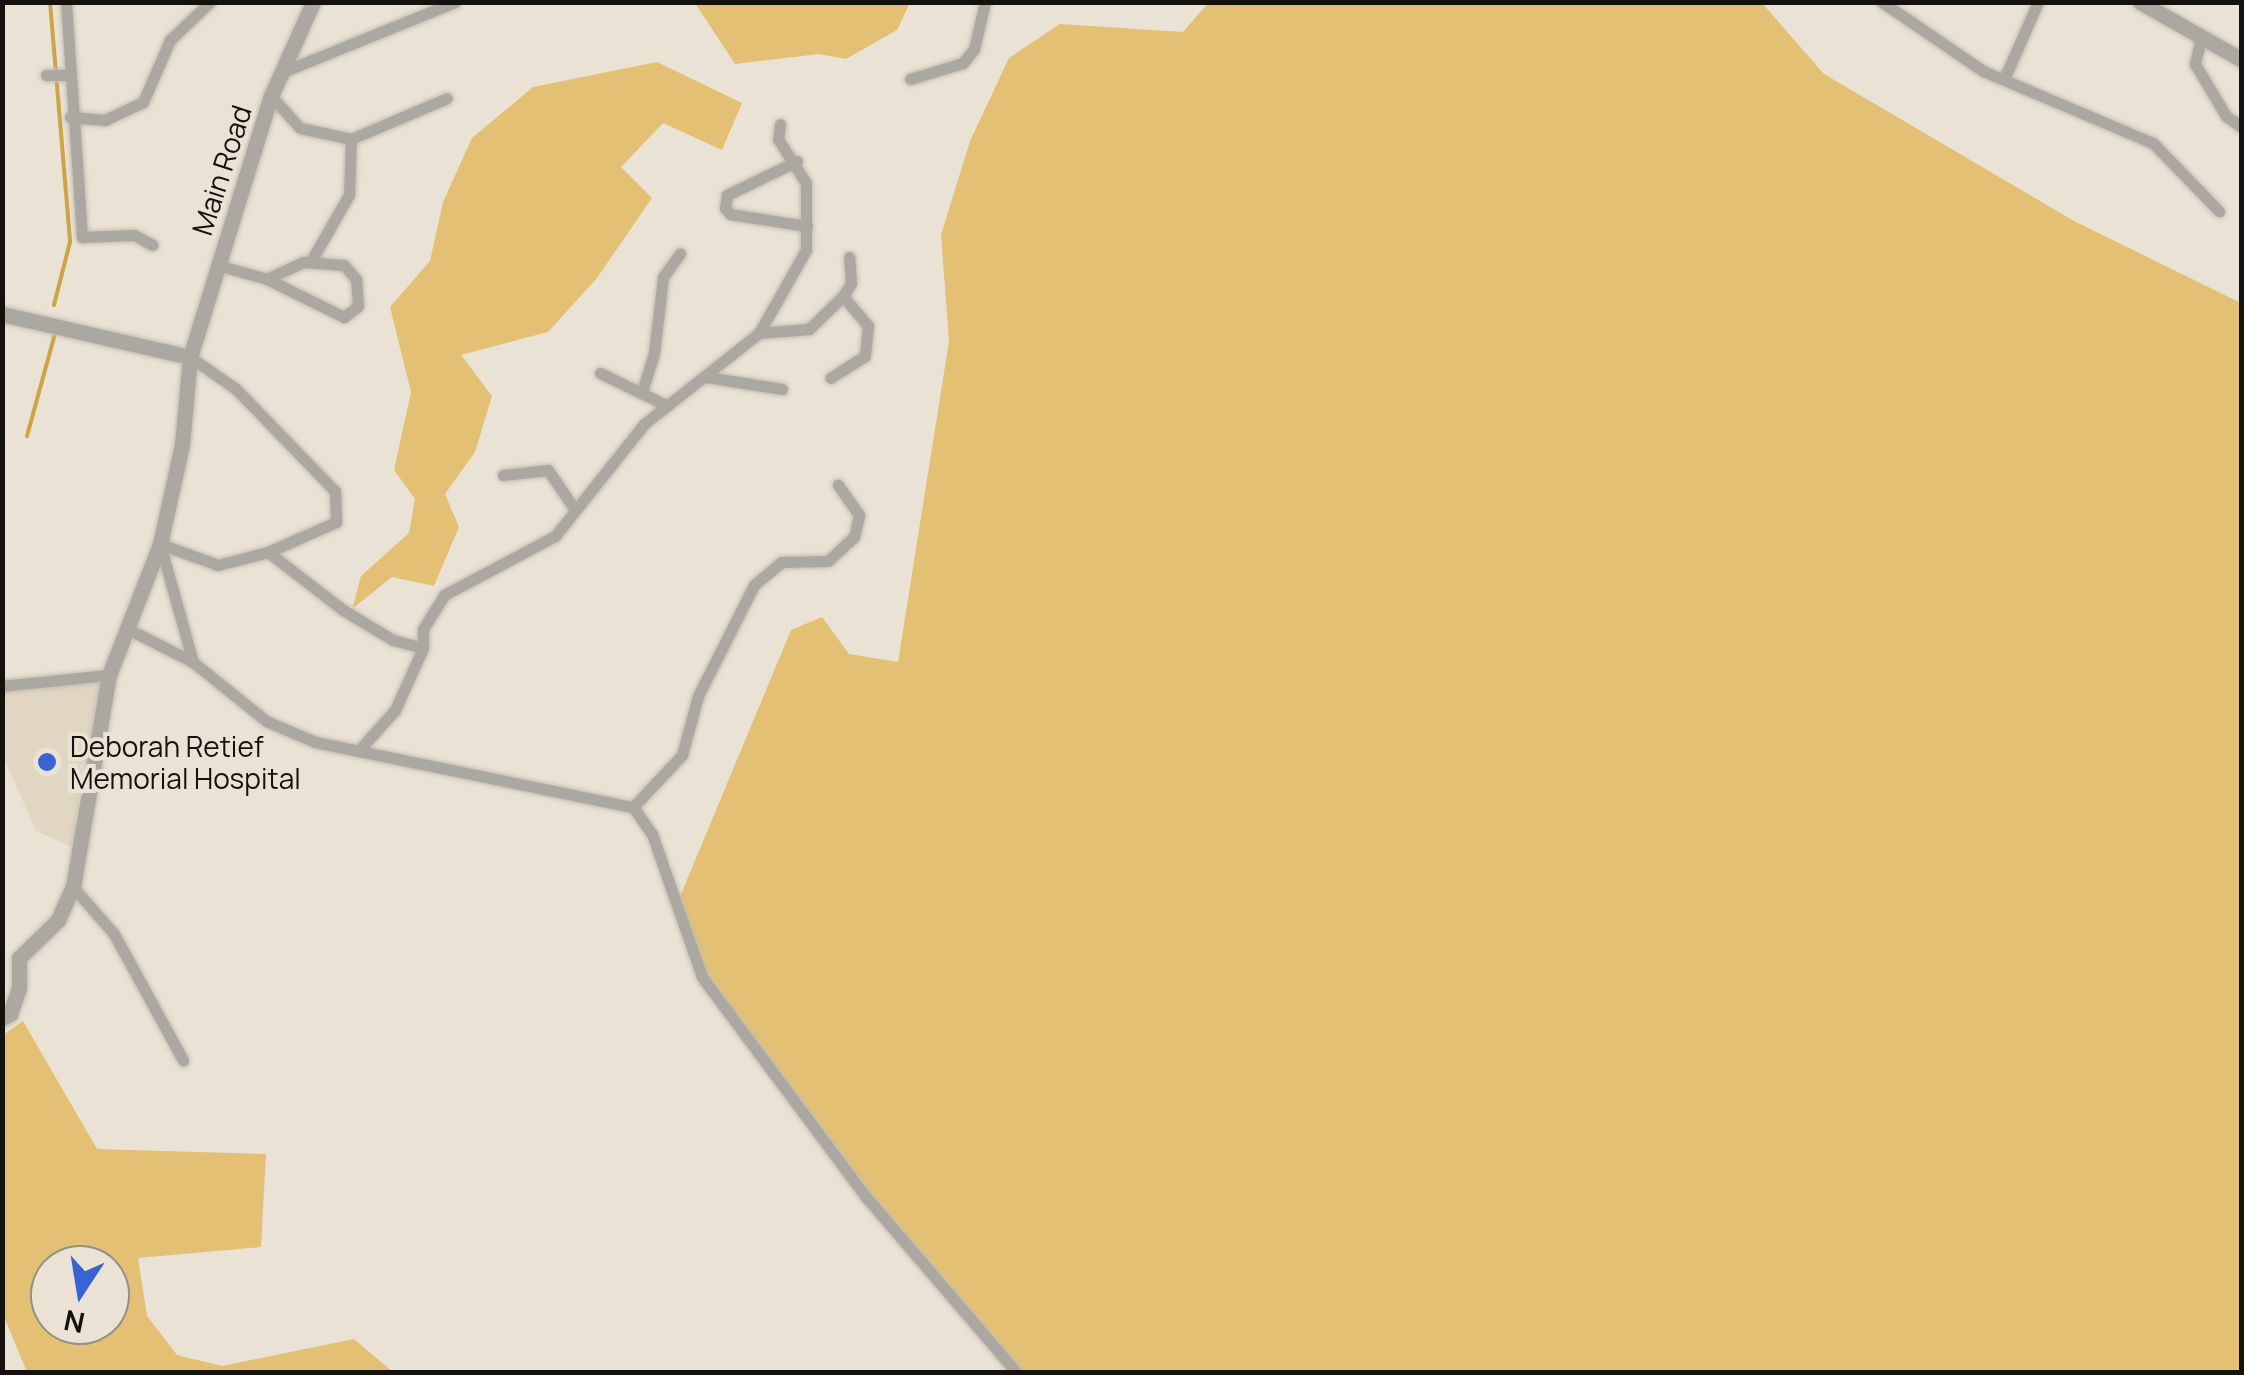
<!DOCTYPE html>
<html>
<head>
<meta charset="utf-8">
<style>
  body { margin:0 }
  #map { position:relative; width:2244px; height:1375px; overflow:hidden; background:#eae3d5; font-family:Manrope,sans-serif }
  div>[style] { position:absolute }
  .built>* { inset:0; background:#e0d6c1 }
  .green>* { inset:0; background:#e3c074 }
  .stream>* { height:4px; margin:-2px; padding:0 2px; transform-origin:2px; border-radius:2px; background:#cda446 }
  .roads { filter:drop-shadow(0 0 2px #c4bdb1) drop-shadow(0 0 2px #c4bdb1) }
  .minor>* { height:11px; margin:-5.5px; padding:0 5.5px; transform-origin:5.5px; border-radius:5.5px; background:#aba8a2 }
  .tertiary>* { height:15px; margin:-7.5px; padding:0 7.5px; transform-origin:7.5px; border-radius:7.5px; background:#aba8a2 }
  .dots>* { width:28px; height:28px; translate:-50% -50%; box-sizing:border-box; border:5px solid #eae3d5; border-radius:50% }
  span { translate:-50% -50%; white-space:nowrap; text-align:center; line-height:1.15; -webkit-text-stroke:8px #eae3d5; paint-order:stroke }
  .street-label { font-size:28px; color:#15120e }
  .poi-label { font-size:28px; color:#15120e }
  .left { translate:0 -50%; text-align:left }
  .frame { position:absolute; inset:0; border:5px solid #15120e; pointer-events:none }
  .north { position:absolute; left:30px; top:1245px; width:100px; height:100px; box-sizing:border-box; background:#eae3d5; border:2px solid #958f85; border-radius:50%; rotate:192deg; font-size:28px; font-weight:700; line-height:40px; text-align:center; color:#15120e }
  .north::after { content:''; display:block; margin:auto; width:35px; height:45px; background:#3963d4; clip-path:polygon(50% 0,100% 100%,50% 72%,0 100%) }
</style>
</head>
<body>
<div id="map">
  <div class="built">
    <div style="clip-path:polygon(99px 676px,99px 737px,94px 762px,82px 763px,74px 848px,36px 831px,3px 756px,2px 686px)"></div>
  </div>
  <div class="green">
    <div style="clip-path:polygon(1209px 2px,1762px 3px,1824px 74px,2074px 221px,2241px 303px,2241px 1372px,1016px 1372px,867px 1198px,702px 977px,674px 911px,791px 630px,822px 617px,849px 654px,898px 662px,949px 341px,941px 235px,970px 141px,1009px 58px,1060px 24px,1183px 32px)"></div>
    <div style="clip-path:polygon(695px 3px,695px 2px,910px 3px,897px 30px,846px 59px,819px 54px,735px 64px)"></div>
    <div style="clip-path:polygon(657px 62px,742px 103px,722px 150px,663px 123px,621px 167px,652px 198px,597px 278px,548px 332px,461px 355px,492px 396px,475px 452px,445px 494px,459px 527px,434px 586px,392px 577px,352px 609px,361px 576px,409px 533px,415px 499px,394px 470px,411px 392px,390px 307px,430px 261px,443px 202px,472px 138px,533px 87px)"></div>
    <div style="clip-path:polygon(evenodd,23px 1021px,97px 1149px,266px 1154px,261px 1247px,138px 1258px,147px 1316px,177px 1355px,222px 1366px,354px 1339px,393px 1372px,27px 1372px,2px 1312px,3px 1035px,23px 1021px,50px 1265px,110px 1265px,110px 1325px,50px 1325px,50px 1265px)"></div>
  </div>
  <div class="stream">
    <div style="left:50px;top:2px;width:241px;rotate:85.2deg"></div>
    <div style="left:70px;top:242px;width:65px;rotate:104.3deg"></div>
    <div style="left:27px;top:436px;width:110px;rotate:-74.7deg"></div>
  </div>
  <div class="roads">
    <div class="minor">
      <div style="left:66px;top:2px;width:236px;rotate:86.1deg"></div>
      <div style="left:82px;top:237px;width:52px;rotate:-2.2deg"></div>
      <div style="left:134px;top:235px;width:21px;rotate:28deg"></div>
      <div style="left:1882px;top:2px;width:122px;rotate:34.3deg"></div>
      <div style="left:1983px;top:71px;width:185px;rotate:23deg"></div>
      <div style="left:2153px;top:143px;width:95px;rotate:45.9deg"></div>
      <div style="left:2200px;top:42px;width:23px;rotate:103deg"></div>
      <div style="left:2195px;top:64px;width:61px;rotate:59.2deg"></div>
      <div style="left:2226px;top:116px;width:19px;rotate:35deg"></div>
      <div style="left:280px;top:73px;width:189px;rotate:-22.1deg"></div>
      <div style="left:46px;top:75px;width:22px"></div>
      <div style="left:2005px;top:77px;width:82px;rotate:-66.3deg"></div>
      <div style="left:910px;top:79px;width:55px;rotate:-16.8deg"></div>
      <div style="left:963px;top:63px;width:18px;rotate:-52deg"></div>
      <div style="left:974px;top:49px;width:48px;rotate:-76.8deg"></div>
      <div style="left:271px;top:96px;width:43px;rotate:47.8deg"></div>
      <div style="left:300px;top:128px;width:52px;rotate:12.2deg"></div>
      <div style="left:351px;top:139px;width:104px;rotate:-23.1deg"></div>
      <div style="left:70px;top:117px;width:35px;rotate:5deg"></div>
      <div style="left:105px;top:120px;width:42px;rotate:-25.3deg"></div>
      <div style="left:143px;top:102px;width:68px;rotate:-66.5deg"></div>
      <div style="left:170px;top:40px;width:55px;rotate:-43.5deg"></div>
      <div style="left:797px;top:161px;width:78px;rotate:154.1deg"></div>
      <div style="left:727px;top:195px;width:13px;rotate:99deg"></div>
      <div style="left:725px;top:208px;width:8px;rotate:50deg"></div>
      <div style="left:730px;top:214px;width:78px;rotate:8.9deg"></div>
      <div style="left:311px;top:261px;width:76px;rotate:-60.1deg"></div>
      <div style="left:349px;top:195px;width:56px;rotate:-88deg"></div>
      <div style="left:217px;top:265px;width:52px;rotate:15.6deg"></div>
      <div style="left:267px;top:279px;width:86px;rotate:26.3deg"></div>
      <div style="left:344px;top:317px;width:18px;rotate:-38deg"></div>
      <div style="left:358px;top:306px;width:27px;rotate:-94deg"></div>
      <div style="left:356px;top:279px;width:18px;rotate:-131deg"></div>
      <div style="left:344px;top:265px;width:41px;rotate:-175.8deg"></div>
      <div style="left:303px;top:262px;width:40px;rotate:155deg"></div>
      <div style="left:843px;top:296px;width:15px;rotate:-58deg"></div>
      <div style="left:851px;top:283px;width:26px;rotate:-94deg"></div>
      <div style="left:759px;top:333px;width:95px;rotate:-60.5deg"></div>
      <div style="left:806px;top:250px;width:67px;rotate:-90deg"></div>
      <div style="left:806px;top:183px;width:52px;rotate:-122.5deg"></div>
      <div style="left:778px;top:139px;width:15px;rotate:-82deg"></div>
      <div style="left:190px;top:357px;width:56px;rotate:34.8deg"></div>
      <div style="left:236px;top:389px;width:142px;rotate:45.9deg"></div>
      <div style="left:335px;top:491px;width:31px;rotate:88deg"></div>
      <div style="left:336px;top:522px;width:74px;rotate:156.2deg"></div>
      <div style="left:600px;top:373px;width:73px;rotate:25.9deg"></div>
      <div style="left:706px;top:377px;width:77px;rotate:9deg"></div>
      <div style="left:642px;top:392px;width:41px;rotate:-72.9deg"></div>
      <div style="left:654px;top:353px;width:77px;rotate:-83.2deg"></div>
      <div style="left:663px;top:277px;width:29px;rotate:-54deg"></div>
      <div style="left:503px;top:475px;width:45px;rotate:-6.3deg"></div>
      <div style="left:548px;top:470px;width:48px;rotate:56deg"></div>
      <div style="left:160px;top:544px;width:123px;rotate:74.4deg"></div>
      <div style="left:193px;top:662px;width:94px;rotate:38.9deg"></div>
      <div style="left:266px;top:721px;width:53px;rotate:23.2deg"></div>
      <div style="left:315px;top:742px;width:325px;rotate:11.6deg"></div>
      <div style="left:633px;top:807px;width:33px;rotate:55deg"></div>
      <div style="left:652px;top:834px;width:151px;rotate:70.7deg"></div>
      <div style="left:702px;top:977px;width:276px;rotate:53.3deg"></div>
      <div style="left:867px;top:1198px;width:229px;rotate:49.4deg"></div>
      <div style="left:160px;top:544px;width:62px;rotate:19.9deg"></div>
      <div style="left:218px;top:565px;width:52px;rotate:-14.6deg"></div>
      <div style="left:268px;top:552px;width:95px;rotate:37.7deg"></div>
      <div style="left:343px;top:610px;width:58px;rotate:31deg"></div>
      <div style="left:393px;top:640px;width:31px;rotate:15deg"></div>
      <div style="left:126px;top:628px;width:75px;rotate:26.9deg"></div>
      <div style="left:2px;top:686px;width:108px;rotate:-5.9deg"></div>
      <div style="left:360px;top:749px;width:52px;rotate:-48.1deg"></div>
      <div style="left:395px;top:710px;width:68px;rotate:-65.7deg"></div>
      <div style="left:423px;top:648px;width:19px;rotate:-90deg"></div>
      <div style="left:423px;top:629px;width:40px;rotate:-58deg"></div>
      <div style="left:444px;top:595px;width:126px;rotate:-28deg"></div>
      <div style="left:555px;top:536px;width:143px;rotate:-51.5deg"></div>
      <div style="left:644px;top:424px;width:147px;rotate:-38.4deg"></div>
      <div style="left:759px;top:333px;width:50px;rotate:-4.6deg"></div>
      <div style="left:809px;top:329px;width:47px;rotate:-44.1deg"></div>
      <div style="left:843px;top:296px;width:39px;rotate:50deg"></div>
      <div style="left:868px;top:326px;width:30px;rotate:96deg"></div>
      <div style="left:865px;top:356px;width:41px;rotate:147.8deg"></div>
      <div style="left:633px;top:807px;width:71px;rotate:-46.7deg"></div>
      <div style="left:682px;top:755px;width:61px;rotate:-74.8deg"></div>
      <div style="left:698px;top:696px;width:124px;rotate:-63.2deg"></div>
      <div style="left:754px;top:585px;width:35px;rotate:-40deg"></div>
      <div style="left:781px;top:562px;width:47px;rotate:-1.2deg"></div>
      <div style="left:828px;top:561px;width:35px;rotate:-43deg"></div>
      <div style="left:854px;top:537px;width:23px;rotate:-77deg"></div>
      <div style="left:859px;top:515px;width:37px;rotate:-125deg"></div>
      <div style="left:73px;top:887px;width:62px;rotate:48.9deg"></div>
      <div style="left:114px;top:934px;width:144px;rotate:61.3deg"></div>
    </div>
    <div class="tertiary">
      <div style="left:2140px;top:2px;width:117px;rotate:29.6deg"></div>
      <div style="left:2px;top:314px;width:193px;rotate:12.9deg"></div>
      <div style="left:2px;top:1018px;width:9px;rotate:-27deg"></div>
      <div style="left:10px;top:1014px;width:28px;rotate:-71deg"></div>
      <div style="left:19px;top:988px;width:30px;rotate:-90deg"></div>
      <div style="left:19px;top:958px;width:54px;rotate:-44.3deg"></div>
      <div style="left:58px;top:920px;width:36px;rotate:-66deg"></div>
      <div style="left:73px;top:887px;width:215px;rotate:-80.4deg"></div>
      <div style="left:109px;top:675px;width:141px;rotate:-68.7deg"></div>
      <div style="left:160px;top:544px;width:101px;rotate:-77.5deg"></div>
      <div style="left:182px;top:445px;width:88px;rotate:-84.8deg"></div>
      <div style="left:190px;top:357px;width:273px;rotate:-72.8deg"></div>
      <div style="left:271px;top:96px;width:103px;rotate:-65.9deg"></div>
    </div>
  </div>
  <div class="dots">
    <div style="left:47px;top:762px;background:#3963d4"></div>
  </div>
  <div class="street-label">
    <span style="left:221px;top:170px;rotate:-72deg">Main Road</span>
  </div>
  <div class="poi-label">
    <span class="left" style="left:70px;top:762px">Deborah Retief<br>Memorial Hospital</span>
  </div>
  <div class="frame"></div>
  <div class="north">N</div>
</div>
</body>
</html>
